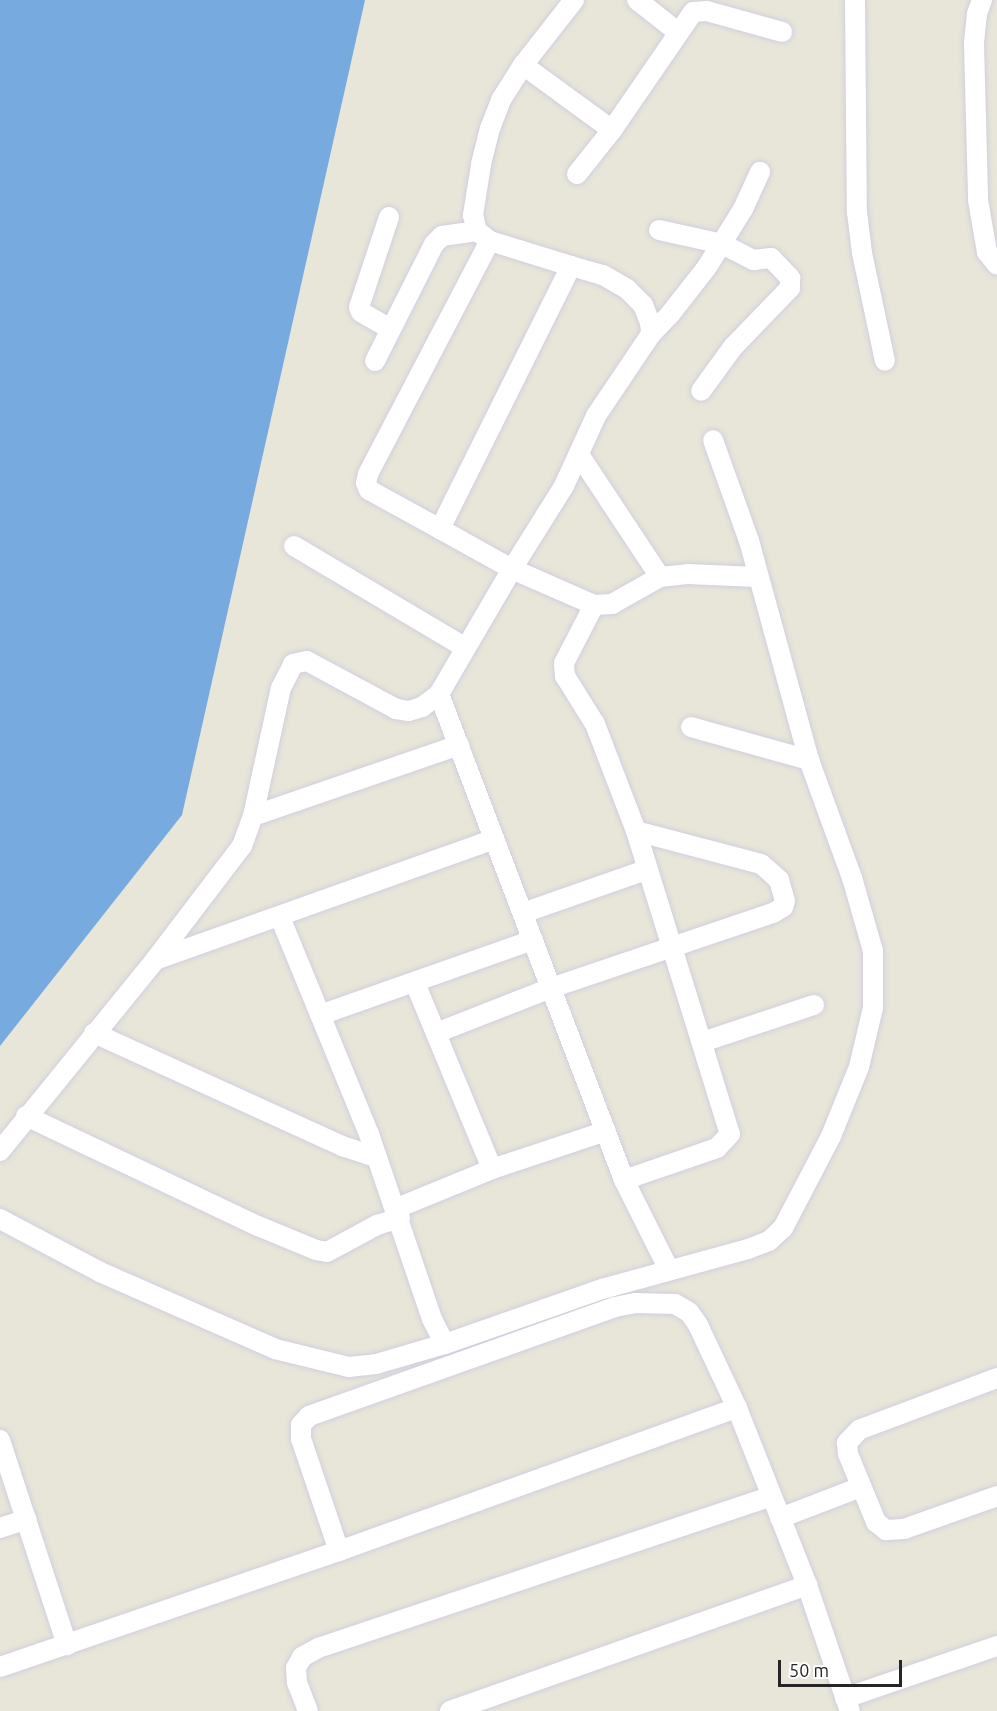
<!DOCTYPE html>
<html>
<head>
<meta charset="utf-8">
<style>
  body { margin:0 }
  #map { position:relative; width:997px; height:1711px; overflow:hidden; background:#e8e5d9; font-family:Ubuntu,sans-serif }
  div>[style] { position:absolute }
  .water>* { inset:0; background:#77aadf }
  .roads { filter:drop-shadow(0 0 2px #d0cfde) drop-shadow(0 0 2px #d0cfde) }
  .street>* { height:20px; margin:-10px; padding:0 10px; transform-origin:10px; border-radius:10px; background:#fff }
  span { translate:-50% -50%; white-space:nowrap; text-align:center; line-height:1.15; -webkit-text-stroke:4.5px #fff; paint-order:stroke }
  .scale { position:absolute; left:778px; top:1660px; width:124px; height:27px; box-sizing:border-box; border:3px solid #262626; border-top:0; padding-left:8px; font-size:18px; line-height:21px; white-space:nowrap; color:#262626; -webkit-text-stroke:4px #fff; paint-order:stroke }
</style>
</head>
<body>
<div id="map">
  <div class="water">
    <div style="clip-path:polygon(0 0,365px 0,182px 815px,0 1046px)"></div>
  </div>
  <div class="roads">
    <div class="street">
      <div style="left:574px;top:0;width:83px;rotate:128.1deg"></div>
      <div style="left:523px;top:65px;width:41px;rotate:122.2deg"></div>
      <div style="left:501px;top:100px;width:30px;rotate:111deg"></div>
      <div style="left:490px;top:128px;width:38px;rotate:104deg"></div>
      <div style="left:481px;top:165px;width:51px;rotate:99.1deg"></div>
      <div style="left:473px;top:215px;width:16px;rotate:76deg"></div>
      <div style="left:477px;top:231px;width:16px;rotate:38deg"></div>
      <div style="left:490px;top:241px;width:85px;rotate:17.2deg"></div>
      <div style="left:571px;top:266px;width:294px;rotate:116.5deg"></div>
      <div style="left:440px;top:529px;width:82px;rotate:29.1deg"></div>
      <div style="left:512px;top:569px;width:145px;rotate:120.3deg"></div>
      <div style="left:439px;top:694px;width:520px;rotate:69.16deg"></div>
      <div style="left:624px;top:1180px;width:101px;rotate:63.4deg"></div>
      <div style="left:637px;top:0;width:53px;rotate:38.2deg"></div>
      <div style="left:855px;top:0;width:212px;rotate:89.5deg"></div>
      <div style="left:857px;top:212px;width:41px;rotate:83deg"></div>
      <div style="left:862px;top:253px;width:110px;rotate:78deg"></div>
      <div style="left:982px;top:0;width:15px;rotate:110deg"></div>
      <div style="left:977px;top:14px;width:29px;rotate:96deg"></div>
      <div style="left:974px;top:43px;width:157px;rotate:88.5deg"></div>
      <div style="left:978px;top:200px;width:53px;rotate:80.2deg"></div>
      <div style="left:987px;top:252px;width:16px;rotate:52deg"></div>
      <div style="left:523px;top:65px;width:110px;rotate:36.1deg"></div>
      <div style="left:577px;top:174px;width:56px;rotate:-51.5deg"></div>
      <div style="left:612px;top:130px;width:143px;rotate:-55.5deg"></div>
      <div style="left:693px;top:12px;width:14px;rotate:-4deg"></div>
      <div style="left:707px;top:11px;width:78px;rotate:15.6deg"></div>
      <div style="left:389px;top:217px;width:95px;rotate:108.4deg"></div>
      <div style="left:359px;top:307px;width:5px;rotate:68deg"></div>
      <div style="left:361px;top:312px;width:34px;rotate:30deg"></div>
      <div style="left:659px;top:230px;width:65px;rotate:12.5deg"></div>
      <div style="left:722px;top:244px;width:36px;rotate:27deg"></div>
      <div style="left:754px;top:260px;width:17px;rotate:-7deg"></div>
      <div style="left:771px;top:258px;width:28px;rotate:46deg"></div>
      <div style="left:790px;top:278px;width:10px;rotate:90deg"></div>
      <div style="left:790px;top:288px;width:82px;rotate:134deg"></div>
      <div style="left:733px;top:347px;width:54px;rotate:126deg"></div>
      <div style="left:571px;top:266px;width:33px;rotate:16deg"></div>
      <div style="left:603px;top:275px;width:28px;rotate:30deg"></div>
      <div style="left:627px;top:289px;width:23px;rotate:45deg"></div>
      <div style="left:643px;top:305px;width:18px;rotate:68deg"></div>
      <div style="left:650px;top:322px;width:12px;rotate:85deg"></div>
      <div style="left:651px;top:334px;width:99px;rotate:123.9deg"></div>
      <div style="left:596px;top:416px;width:77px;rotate:114.6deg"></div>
      <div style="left:564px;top:486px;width:98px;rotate:122.1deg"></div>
      <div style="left:512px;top:569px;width:90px;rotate:23.7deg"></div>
      <div style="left:594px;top:605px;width:18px;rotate:-3deg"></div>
      <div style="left:612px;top:604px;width:55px;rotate:-29.4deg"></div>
      <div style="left:660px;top:577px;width:27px;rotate:-6deg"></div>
      <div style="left:687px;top:574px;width:70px;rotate:2.5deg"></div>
      <div style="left:651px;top:334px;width:29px;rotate:-46deg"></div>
      <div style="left:671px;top:313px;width:58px;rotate:-52deg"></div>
      <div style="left:707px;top:267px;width:68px;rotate:-58.2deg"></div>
      <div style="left:743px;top:209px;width:41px;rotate:-65.3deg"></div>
      <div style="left:375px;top:361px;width:131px;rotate:-63.2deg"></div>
      <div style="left:434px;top:244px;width:11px;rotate:-45deg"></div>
      <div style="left:442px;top:236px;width:35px;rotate:-8deg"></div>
      <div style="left:580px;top:456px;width:145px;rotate:56.5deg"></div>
      <div style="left:440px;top:529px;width:81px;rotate:-151.2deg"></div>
      <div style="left:369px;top:490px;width:8px;rotate:-113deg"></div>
      <div style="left:366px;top:483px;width:9px;rotate:-77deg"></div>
      <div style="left:368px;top:474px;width:263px;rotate:-62.4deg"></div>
      <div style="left:294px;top:546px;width:198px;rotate:30.7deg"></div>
      <div style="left:594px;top:605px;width:65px;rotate:117.3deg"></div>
      <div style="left:564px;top:663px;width:13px;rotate:86deg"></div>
      <div style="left:565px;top:676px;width:57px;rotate:58deg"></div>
      <div style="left:595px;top:724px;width:115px;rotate:69deg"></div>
      <div style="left:636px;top:831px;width:317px;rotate:72.8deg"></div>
      <div style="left:730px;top:1134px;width:19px;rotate:133deg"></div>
      <div style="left:717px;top:1148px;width:98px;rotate:161deg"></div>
      <div style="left:691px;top:727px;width:123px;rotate:15.6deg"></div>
      <div style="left:253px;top:816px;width:218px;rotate:-19deg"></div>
      <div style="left:523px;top:913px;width:130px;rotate:-19.3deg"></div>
      <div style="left:280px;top:917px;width:235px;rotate:67.7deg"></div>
      <div style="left:369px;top:1134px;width:195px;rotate:71.2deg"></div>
      <div style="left:432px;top:1319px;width:28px;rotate:63deg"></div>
      <div style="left:155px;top:960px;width:360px;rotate:-19.6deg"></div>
      <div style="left:415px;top:983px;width:201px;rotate:67.5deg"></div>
      <div style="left:320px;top:1015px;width:226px;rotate:-19.4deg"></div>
      <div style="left:94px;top:1033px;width:273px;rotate:24.5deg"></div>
      <div style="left:342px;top:1146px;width:36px;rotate:18deg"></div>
      <div style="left:436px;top:1033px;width:123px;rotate:-21.4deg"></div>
      <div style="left:551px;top:988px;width:234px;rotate:-18.7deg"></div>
      <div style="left:773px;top:913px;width:12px;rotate:-31deg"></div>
      <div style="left:783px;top:907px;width:6px;rotate:-72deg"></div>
      <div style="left:785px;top:901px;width:22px;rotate:-106deg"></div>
      <div style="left:779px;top:880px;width:24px;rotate:-138deg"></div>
      <div style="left:761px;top:864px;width:129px;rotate:-165.2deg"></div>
      <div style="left:702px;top:1042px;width:118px;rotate:-18.3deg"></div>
      <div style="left:26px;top:1116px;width:257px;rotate:25.4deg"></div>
      <div style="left:258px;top:1226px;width:63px;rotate:22.5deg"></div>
      <div style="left:316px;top:1250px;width:11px;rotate:10deg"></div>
      <div style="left:327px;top:1252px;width:57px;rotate:-28.4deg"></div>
      <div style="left:377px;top:1225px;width:24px;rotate:-17deg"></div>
      <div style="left:0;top:1151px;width:246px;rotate:-50.9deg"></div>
      <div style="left:155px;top:960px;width:143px;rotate:-52.7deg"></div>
      <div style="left:242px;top:846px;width:32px;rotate:-70deg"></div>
      <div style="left:253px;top:816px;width:131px;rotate:-77.7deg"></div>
      <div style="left:281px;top:688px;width:27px;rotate:-63deg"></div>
      <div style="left:293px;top:664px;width:14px;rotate:-12deg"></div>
      <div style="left:307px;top:661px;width:101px;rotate:28.3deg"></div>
      <div style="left:396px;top:709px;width:13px;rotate:9deg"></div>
      <div style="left:409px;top:711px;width:14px;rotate:-17deg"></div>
      <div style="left:422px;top:707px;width:21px;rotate:-37deg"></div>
      <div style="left:397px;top:1208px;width:103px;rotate:-22.3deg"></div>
      <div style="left:492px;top:1169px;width:120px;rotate:-18.4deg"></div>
      <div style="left:0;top:1219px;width:113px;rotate:27.9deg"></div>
      <div style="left:100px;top:1272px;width:191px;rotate:23.7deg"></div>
      <div style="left:275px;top:1349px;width:76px;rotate:13.7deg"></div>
      <div style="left:349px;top:1367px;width:27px;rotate:-6deg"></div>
      <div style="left:376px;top:1364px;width:72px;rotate:-16.2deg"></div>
      <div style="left:445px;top:1344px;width:166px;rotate:-19.3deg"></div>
      <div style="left:602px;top:1289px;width:151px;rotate:-15.3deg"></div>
      <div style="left:748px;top:1249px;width:22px;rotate:-21deg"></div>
      <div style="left:769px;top:1241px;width:19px;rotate:-43deg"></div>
      <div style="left:783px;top:1228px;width:104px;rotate:-62.4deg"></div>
      <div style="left:831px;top:1136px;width:74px;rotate:-67.9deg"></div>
      <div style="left:859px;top:1067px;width:61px;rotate:-76.7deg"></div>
      <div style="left:873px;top:1008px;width:57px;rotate:-90deg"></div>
      <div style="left:873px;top:951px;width:76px;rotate:-106deg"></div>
      <div style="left:852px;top:878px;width:126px;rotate:-110deg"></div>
      <div style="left:809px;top:760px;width:227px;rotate:-105.3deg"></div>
      <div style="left:749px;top:541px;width:107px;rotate:-109.6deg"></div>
      <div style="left:997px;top:1378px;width:147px;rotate:159.4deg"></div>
      <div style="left:859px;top:1430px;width:18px;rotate:133deg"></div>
      <div style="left:847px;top:1443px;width:11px;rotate:85deg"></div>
      <div style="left:848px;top:1454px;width:74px;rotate:67.6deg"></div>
      <div style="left:876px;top:1522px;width:13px;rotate:39deg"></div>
      <div style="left:886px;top:1530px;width:18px;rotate:-3deg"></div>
      <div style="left:904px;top:1529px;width:99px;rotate:-19.5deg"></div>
      <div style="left:0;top:1440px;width:216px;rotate:71.9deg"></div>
      <div style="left:780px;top:1518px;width:87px;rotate:-20.9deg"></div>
      <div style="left:0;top:1528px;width:28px;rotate:-18deg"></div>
      <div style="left:339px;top:1551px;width:118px;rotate:-108.7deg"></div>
      <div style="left:301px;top:1439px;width:14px;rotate:-90deg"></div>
      <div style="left:301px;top:1425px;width:12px;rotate:-48deg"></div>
      <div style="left:309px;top:1416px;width:325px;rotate:-19.6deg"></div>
      <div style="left:615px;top:1307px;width:20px;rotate:-11deg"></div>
      <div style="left:635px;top:1303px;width:40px;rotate:1.4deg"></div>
      <div style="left:675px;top:1304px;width:16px;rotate:30deg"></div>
      <div style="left:689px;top:1312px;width:16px;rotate:55deg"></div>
      <div style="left:698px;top:1325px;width:92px;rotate:64.8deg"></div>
      <div style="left:737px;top:1408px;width:190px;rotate:68.4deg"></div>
      <div style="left:807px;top:1585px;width:133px;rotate:71.2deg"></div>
      <div style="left:0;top:1667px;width:358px;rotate:-18.9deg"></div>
      <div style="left:339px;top:1551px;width:423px;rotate:-19.8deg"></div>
      <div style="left:845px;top:1698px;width:161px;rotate:-18.9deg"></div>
      <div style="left:308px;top:1711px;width:30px;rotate:-111deg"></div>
      <div style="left:297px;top:1683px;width:15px;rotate:-94deg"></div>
      <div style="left:296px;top:1668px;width:13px;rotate:-61deg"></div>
      <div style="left:302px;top:1657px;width:18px;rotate:-29deg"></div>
      <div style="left:318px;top:1648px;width:478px;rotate:-18.5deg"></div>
      <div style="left:450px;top:1711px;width:379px;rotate:-19.4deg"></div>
    </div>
  </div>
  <div class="scale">50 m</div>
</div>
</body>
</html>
